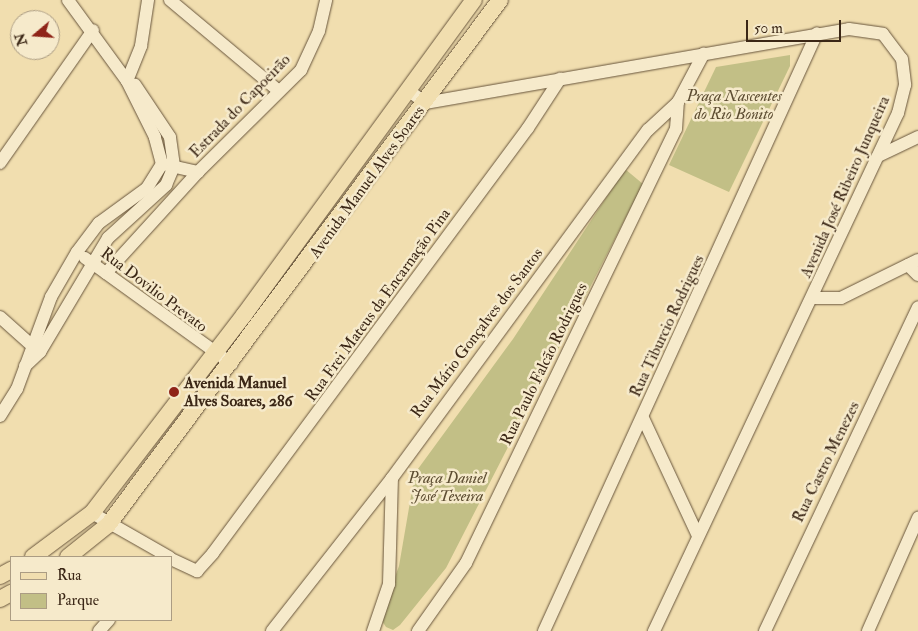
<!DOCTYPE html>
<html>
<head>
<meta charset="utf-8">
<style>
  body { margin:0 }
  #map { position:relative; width:918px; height:631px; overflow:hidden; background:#f1deaf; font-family:"IM FELL Double Pica",serif }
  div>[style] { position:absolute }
  .green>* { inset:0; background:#c2bf86 }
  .roads { filter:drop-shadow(0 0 1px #68553c) drop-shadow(0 0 1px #68553c) }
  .minor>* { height:12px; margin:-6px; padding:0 6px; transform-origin:6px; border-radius:6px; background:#f6eacb }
  .major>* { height:16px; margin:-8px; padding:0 8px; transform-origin:8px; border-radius:8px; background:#f1deaf }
  .dots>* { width:14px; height:14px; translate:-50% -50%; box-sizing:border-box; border:2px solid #f6eacb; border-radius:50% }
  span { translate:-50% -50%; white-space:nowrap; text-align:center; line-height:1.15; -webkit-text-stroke:5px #f6eacb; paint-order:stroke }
  .park-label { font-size:16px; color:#5d4d32; font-style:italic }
  .street-label { font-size:16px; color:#3b2716 }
  .poi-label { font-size:16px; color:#3b2716; font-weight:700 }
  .left { translate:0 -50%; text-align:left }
  .legend { position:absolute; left:10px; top:556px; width:162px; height:65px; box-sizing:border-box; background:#f6eacb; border:1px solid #ab9c83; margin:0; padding:6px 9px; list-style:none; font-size:15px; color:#3b2716 }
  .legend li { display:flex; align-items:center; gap:10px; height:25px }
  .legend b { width:25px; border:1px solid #ab9c83 }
  .north { position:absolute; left:10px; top:10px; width:50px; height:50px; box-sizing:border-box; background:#f6eacb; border:1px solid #ab9c83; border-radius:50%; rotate:252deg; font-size:14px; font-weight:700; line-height:20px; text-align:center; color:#3b2716 }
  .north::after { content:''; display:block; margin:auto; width:18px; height:22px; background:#8f2418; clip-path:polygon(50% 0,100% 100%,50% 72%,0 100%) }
  .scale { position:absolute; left:746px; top:20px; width:95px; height:22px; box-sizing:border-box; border:2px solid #3b2716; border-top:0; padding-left:6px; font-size:15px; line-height:18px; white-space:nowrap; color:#3b2716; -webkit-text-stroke:4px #f6eacb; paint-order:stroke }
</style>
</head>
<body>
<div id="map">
  <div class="green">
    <div style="clip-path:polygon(790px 55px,790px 66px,729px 192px,669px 165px,716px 67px)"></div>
    <div style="clip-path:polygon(625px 169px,643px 184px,446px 568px,400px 625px,393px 630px,386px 627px,380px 618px,399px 566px,415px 473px,513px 339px)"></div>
  </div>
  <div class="roads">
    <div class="minor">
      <div style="left:170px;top:0;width:142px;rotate:39.9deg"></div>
      <div style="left:127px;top:81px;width:38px;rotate:-68deg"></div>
      <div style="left:141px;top:46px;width:47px;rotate:-81.3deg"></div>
      <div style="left:408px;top:90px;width:21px;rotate:37deg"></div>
      <div style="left:425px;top:103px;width:430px;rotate:-9.9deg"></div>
      <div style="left:849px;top:29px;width:34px;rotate:8deg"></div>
      <div style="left:883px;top:34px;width:31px;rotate:53deg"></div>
      <div style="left:902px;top:59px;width:26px;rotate:83deg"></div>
      <div style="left:905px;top:85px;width:29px;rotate:104deg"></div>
      <div style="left:898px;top:113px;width:573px;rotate:115.22deg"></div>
      <div style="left:878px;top:156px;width:44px;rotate:-25.4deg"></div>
      <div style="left:0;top:163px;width:162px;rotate:-55deg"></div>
      <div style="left:167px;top:165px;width:32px;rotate:13deg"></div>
      <div style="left:198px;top:172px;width:145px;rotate:-44.7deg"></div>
      <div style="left:301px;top:70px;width:43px;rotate:-65.2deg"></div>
      <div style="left:319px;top:31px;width:32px;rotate:-77deg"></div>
      <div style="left:85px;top:258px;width:181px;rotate:35.8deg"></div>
      <div style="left:908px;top:265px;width:14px;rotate:45deg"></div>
      <div style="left:106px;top:273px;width:137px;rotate:-47.7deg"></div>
      <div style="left:814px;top:298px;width:27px"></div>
      <div style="left:841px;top:298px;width:86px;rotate:-26.3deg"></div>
      <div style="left:0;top:317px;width:51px;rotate:41.8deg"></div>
      <div style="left:25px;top:366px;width:21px;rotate:-43deg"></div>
      <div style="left:40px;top:352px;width:133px;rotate:-59.2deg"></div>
      <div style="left:108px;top:238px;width:79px;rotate:-42.4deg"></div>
      <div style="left:166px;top:185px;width:21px;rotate:-67deg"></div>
      <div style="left:174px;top:166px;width:29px;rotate:-98deg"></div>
      <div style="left:170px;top:137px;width:63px;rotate:-123.9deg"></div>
      <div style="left:0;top:416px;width:32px;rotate:-58deg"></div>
      <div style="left:17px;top:389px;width:98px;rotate:-69.7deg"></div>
      <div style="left:51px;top:297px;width:52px;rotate:-60deg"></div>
      <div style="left:77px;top:252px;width:36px;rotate:-53deg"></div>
      <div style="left:99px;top:223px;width:59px;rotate:-36.1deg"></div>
      <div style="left:147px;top:188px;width:28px;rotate:-58deg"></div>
      <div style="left:162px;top:164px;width:28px;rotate:-105deg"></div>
      <div style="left:155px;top:137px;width:63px;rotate:-116.6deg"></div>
      <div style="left:127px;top:81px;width:100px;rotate:-126.1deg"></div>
      <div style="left:643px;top:418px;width:130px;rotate:65deg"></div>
      <div style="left:92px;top:513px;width:89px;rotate:29.7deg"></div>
      <div style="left:171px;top:559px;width:29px;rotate:25deg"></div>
      <div style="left:197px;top:571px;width:24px;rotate:-48deg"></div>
      <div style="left:213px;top:553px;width:529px;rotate:-53.46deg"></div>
      <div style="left:528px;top:128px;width:59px;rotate:-56.9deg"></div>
      <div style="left:99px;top:631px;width:15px;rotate:-48deg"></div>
      <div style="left:272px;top:631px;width:194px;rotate:-51.9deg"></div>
      <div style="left:392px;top:478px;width:432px;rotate:-53.7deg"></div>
      <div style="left:648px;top:130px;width:41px;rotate:-43deg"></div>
      <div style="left:678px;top:102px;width:55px;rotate:-62deg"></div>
      <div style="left:373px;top:631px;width:50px;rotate:-71.2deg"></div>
      <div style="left:389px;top:584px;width:106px;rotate:-88.4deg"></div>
      <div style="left:418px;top:631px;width:83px;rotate:-54.8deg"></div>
      <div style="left:466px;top:563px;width:482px;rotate:-64.2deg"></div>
      <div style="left:676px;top:129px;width:27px;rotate:-86deg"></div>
      <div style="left:544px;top:631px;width:657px;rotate:-65.46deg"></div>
      <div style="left:765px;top:631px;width:358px;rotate:-64.7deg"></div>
      <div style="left:868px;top:631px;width:124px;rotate:-66.1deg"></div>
    </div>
    <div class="major">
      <div style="left:33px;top:557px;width:74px;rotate:-36.7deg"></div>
      <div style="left:92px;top:513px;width:250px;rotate:-52.5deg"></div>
      <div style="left:244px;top:315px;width:390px;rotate:-53.9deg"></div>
      <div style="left:68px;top:557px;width:51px;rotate:-38.7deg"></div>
      <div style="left:108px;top:525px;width:655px;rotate:-53.25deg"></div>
      <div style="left:0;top:576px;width:13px;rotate:-29deg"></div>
      <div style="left:0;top:599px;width:13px;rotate:-29deg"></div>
    </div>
  </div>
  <div class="dots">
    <div style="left:174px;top:392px;background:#8f2418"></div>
  </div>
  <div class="park-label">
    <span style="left:734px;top:105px">Praça Nascentes<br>do Rio Bonito</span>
    <span style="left:447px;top:487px">Praça Daniel<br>José Texeira</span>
  </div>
  <div class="street-label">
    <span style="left:240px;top:106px;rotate:-46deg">Estrada do Capoeirão</span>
    <span style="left:367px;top:182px;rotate:-54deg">Avenida Manuel Alves Soares</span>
    <span style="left:845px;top:187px;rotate:-66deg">Avenida José Ribeiro Junqueira</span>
    <span style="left:154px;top:290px;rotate:37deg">Rua Dovilio Prevato</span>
    <span style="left:378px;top:305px;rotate:-54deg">Rua Frei Mateus da Encarnação Pina</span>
    <span style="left:667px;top:326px;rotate:-65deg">Rua Tiburcio Rodrigues</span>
    <span style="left:477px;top:333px;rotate:-53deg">Rua Mário Gonçalves dos Santos</span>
    <span style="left:544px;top:364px;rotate:-64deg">Rua Paulo Falcão Rodrigues</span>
    <span style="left:826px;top:462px;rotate:-64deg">Rua Castro Menezes</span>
  </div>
  <div class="poi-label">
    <span class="left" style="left:184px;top:392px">Avenida Manuel<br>Alves Soares, 286</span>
  </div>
  <ul class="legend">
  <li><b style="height:6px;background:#f1deaf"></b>Rua</li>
  <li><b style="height:14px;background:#c2bf86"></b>Parque</li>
  </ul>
  <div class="north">N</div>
  <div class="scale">50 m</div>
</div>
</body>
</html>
